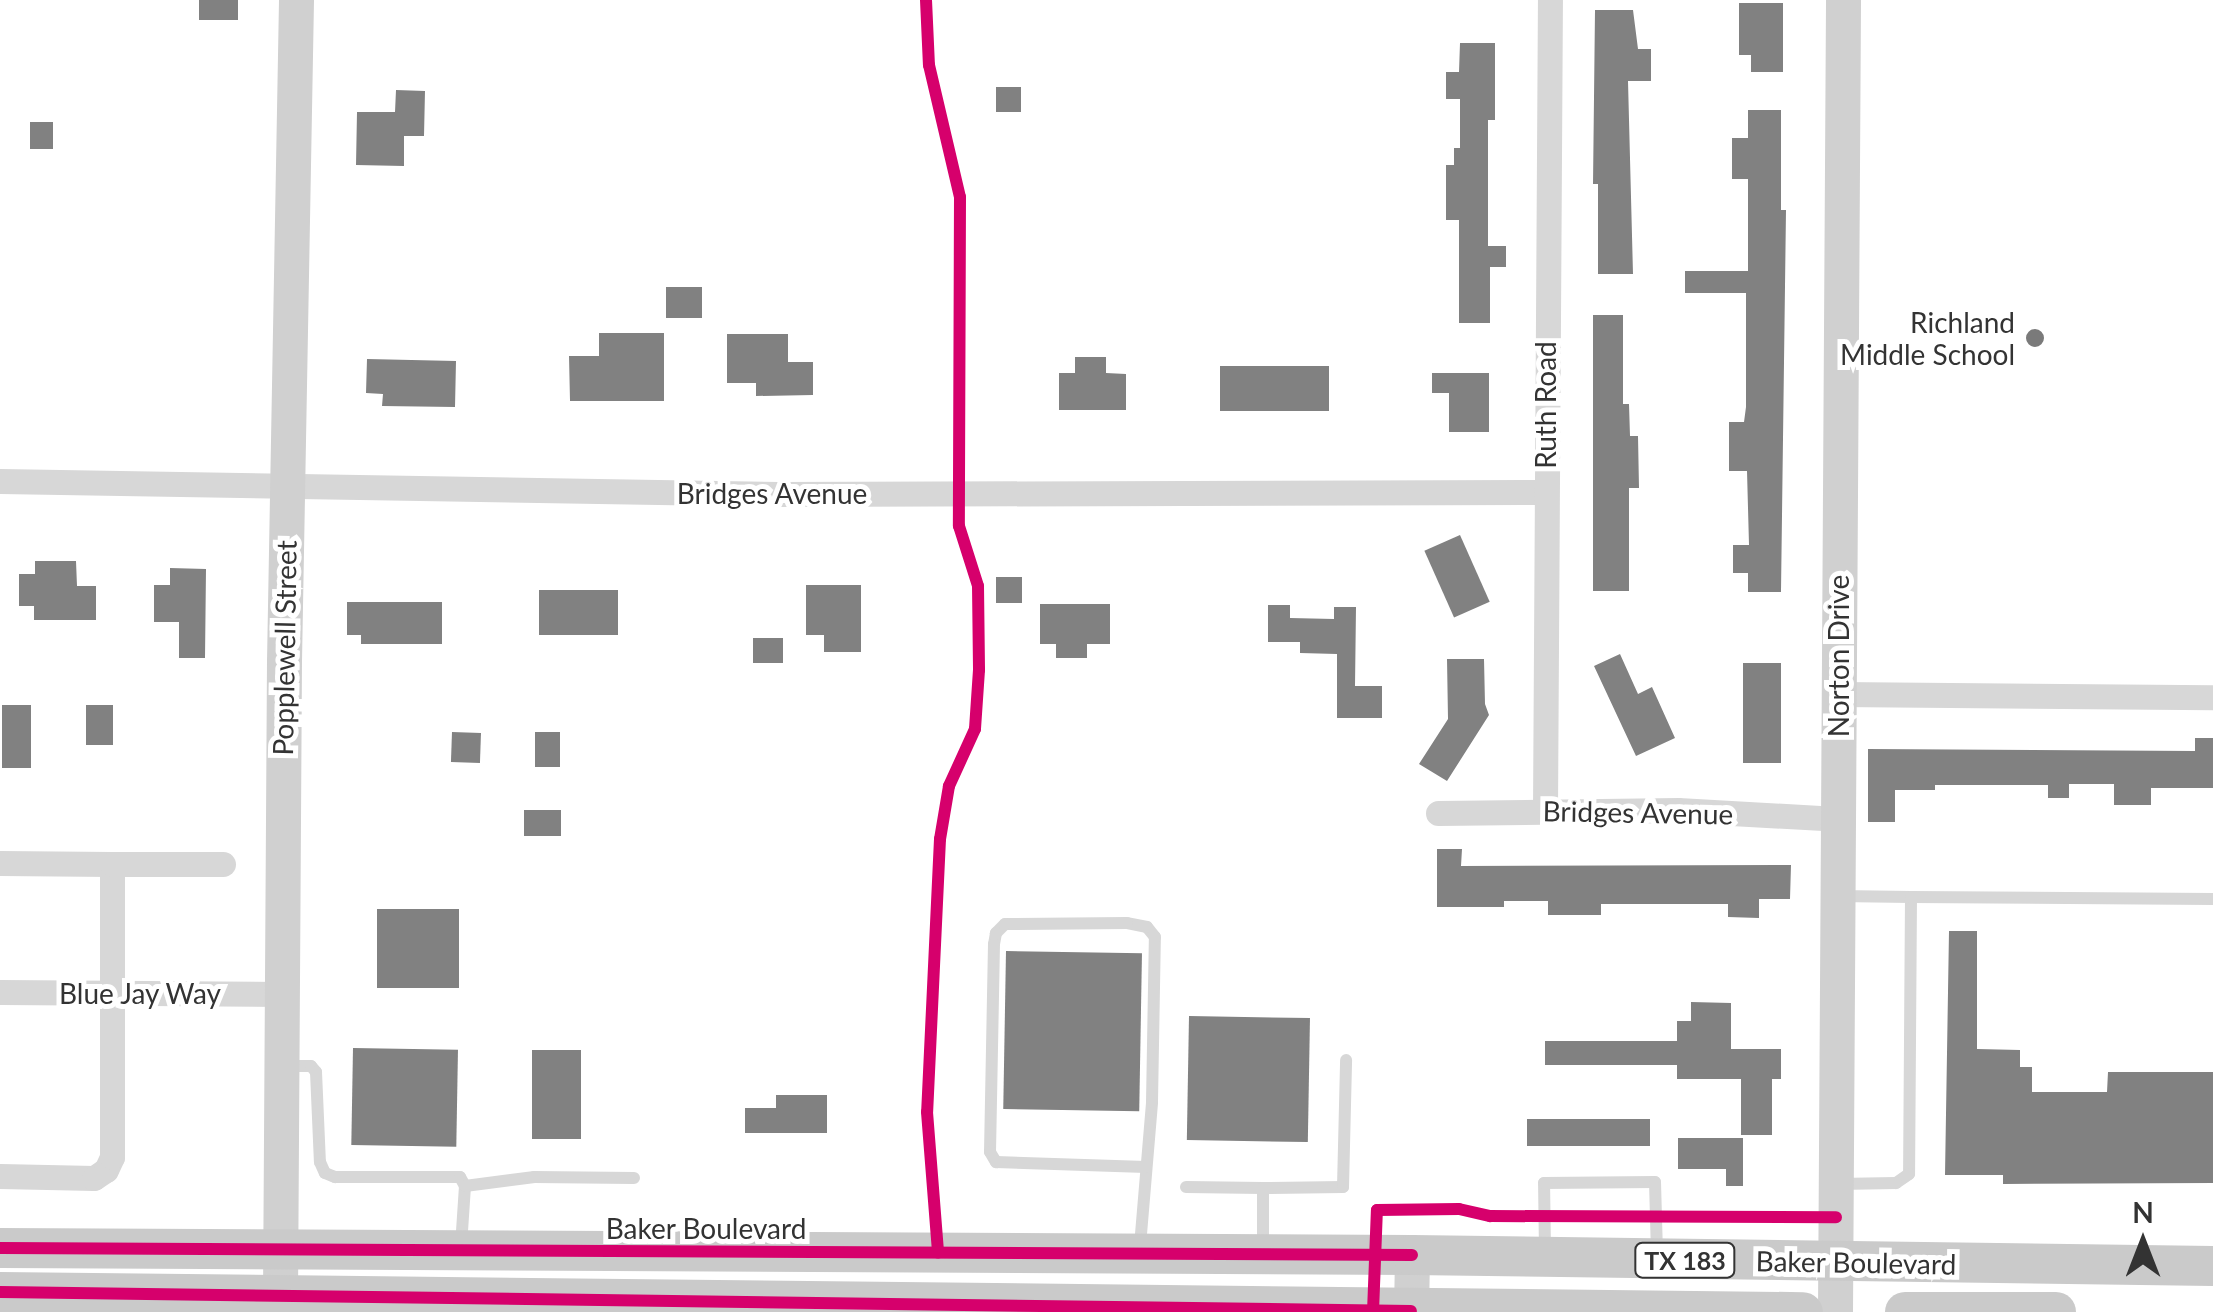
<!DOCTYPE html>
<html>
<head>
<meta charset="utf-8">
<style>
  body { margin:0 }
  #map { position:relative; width:2213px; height:1312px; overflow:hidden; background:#fff; font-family:Lato,sans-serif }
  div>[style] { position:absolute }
  .building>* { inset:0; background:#818181; transform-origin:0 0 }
  .lane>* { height:12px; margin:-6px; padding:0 6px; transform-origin:6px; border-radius:6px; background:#d7d7d7 }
  .street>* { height:25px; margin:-12.5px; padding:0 12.5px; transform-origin:12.5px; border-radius:12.5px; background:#d7d7d7 }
  .secondary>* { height:35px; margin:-17.5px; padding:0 17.5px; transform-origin:17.5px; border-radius:17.5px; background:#d0d0d0 }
  .primary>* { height:40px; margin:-20px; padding:0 20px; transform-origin:20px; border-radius:20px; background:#cacaca }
  .cycleway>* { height:12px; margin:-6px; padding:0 6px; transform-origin:6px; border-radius:6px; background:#d6006c }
  .dots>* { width:28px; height:28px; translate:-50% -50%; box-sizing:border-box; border:5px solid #fff; border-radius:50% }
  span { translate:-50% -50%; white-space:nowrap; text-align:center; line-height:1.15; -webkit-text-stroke:10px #fff; paint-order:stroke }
  .shield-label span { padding:2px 8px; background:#fff; border:2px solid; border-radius:8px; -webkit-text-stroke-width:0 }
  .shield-label { font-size:25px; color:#333; font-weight:700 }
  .poi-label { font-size:28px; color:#333 }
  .right { translate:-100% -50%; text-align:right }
  .street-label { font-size:28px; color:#333 }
  .north { position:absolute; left:2093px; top:1192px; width:100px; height:100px; -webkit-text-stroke:8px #fff; paint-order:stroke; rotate:0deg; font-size:28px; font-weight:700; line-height:40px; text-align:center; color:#333 }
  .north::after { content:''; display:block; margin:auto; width:35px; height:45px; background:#333; clip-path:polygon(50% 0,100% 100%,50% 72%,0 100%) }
</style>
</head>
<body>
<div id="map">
  <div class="building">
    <div style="left:199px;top:0;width:39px;height:20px"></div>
    <div style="clip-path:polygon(1739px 3px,1783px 3px,1783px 72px,1751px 72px,1751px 55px,1739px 55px)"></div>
    <div style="clip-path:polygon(1595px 10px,1633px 10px,1638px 49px,1651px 49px,1651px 81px,1628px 81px,1633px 274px,1598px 274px,1598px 184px,1593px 184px)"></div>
    <div style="clip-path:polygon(1460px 43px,1495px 43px,1495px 120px,1488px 120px,1488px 246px,1506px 246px,1506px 267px,1490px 267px,1490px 323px,1459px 323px,1459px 220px,1446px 220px,1446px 165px,1454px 165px,1454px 148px,1460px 148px,1460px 99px,1446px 99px,1446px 72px,1459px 72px)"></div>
    <div style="left:996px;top:87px;width:25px;height:25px"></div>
    <div style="clip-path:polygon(396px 90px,425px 91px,424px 136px,404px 136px,404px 166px,356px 165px,357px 112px,395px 112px)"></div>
    <div style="clip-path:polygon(1748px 110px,1781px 110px,1781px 210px,1786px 210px,1781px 592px,1748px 592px,1748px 573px,1733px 573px,1733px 545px,1749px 545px,1747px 471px,1729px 471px,1729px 422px,1744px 422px,1746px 407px,1746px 293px,1685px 293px,1685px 271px,1748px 271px,1748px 179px,1732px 179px,1732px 138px,1748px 138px)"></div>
    <div style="left:30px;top:122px;width:23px;height:27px"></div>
    <div style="left:666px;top:287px;width:36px;height:31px"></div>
    <div style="clip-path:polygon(1593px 315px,1623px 315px,1623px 404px,1629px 404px,1630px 436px,1638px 436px,1639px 488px,1629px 488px,1629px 591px,1593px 591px)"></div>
    <div style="clip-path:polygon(599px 333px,664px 333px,664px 401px,570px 401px,569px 356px,599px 356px)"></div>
    <div style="clip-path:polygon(727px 334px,788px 334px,788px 362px,813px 362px,813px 395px,756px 396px,756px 383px,727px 383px)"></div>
    <div style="clip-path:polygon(1075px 357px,1106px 357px,1106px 373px,1126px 374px,1126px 410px,1059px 410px,1059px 373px,1075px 373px)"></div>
    <div style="clip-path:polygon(367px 359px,456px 361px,455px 407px,382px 406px,383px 394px,366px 393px)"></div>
    <div style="left:1220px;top:366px;width:109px;height:45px"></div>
    <div style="clip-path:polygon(1432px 373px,1489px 373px,1489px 432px,1449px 432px,1449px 393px,1432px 393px)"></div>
    <div style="left:1460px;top:535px;width:73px;height:39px;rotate:66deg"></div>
    <div style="clip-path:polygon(35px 561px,76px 561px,77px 586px,96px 586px,96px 620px,34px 620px,34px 606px,19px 606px,19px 574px,35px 574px)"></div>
    <div style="clip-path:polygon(170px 568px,206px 569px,205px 658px,179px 658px,179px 622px,154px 622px,154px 585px,170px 585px)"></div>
    <div style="left:996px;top:577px;width:26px;height:26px"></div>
    <div style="clip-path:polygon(806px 585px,861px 585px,861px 652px,824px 652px,824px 635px,806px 635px)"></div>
    <div style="left:539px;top:590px;width:79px;height:45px"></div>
    <div style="clip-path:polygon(347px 602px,442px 602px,442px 644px,361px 644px,361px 635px,347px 635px)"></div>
    <div style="clip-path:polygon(1040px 604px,1110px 604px,1110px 644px,1087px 644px,1087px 658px,1056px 658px,1056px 644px,1040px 644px)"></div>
    <div style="clip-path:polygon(1268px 605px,1290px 605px,1290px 618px,1334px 619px,1334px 607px,1356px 607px,1355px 686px,1382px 686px,1382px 718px,1337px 718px,1337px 654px,1300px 653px,1300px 642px,1268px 642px)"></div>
    <div style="left:753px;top:638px;width:30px;height:25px"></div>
    <div style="clip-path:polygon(1620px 654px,1638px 694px,1652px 687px,1675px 738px,1636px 756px,1594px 666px)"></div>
    <div style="clip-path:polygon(1447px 659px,1484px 659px,1485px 704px,1489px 715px,1447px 781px,1419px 764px,1448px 719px)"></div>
    <div style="left:1743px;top:663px;width:38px;height:100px"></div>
    <div style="left:2px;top:705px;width:29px;height:63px"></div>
    <div style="left:86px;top:705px;width:27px;height:40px"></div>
    <div style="left:452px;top:732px;width:29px;height:30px;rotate:2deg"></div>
    <div style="left:535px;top:732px;width:25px;height:35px"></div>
    <div style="clip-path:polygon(2195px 738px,2213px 738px,2213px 788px,2151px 788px,2151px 805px,2114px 805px,2114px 784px,2069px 784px,2069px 798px,2048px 798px,2048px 785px,1935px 785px,1935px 790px,1895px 790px,1895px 822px,1868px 822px,1868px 749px,2195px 751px)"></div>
    <div style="left:524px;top:810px;width:37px;height:26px"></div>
    <div style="clip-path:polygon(1437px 849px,1462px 849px,1461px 866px,1791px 865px,1790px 899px,1759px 899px,1759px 918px,1728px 917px,1728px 904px,1601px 904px,1601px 915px,1548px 915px,1548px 901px,1504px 901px,1504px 907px,1437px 907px)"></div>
    <div style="left:377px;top:909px;width:82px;height:79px"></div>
    <div style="clip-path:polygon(1949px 931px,1977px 931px,1977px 1049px,2020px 1050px,2020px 1067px,2032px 1067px,2032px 1092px,2107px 1092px,2108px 1072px,2213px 1072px,2213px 1183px,2003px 1184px,2003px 1175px,1945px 1175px)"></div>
    <div style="left:1006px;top:951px;width:136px;height:158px;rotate:1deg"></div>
    <div style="clip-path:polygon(1691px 1002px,1731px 1003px,1731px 1049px,1781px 1049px,1781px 1079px,1772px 1079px,1772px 1135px,1741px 1135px,1741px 1079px,1677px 1079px,1677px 1065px,1545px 1065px,1545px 1041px,1677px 1041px,1677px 1021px,1691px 1021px)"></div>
    <div style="left:1189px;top:1016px;width:121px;height:124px;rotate:1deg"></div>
    <div style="left:353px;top:1048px;width:105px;height:97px;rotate:1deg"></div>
    <div style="left:532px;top:1050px;width:49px;height:89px"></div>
    <div style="clip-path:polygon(776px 1095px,827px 1095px,827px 1133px,745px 1133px,745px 1108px,776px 1108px)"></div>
    <div style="left:1527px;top:1119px;width:123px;height:27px"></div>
    <div style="clip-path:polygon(1678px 1138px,1743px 1138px,1743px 1186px,1726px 1186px,1726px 1169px,1678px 1169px)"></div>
  </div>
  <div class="lane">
    <div style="left:1838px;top:896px;width:73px;rotate:0.8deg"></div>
    <div style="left:1911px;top:897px;width:277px;rotate:90.4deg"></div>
    <div style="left:1909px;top:1174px;width:16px;rotate:145deg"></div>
    <div style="left:1896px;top:1183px;width:58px;rotate:179deg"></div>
    <div style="left:1911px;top:897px;width:302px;rotate:0.4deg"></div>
    <div style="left:282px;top:1066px;width:29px"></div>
    <div style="left:311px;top:1066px;width:8px;rotate:50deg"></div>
    <div style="left:316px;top:1072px;width:90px;rotate:87.5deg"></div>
    <div style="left:320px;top:1162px;width:12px;rotate:66deg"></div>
    <div style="left:325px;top:1173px;width:11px;rotate:22deg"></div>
    <div style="left:335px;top:1177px;width:125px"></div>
    <div style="left:460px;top:1177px;width:10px;rotate:61deg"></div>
    <div style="left:465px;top:1186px;width:60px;rotate:93.8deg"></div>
    <div style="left:465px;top:1186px;width:70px;rotate:-7.4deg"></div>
    <div style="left:534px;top:1177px;width:100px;rotate:0.6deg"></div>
    <div style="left:1186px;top:1187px;width:77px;rotate:0.7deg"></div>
    <div style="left:1140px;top:1246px;width:144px;rotate:-85.2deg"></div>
    <div style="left:1152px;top:1102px;width:165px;rotate:-89deg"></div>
    <div style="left:1155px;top:937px;width:13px;rotate:-129deg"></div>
    <div style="left:1147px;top:927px;width:20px;rotate:-169deg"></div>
    <div style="left:1127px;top:923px;width:122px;rotate:179.5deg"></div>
    <div style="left:1005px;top:924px;width:13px;rotate:135deg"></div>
    <div style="left:996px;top:933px;width:11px;rotate:100deg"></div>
    <div style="left:994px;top:944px;width:208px;rotate:91.1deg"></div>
    <div style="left:990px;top:1152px;width:12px;rotate:59deg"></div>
    <div style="left:996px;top:1162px;width:150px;rotate:1.9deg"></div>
    <div style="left:1263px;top:1248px;width:60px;rotate:-90deg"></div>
    <div style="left:1263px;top:1188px;width:80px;rotate:-0.7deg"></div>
    <div style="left:1343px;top:1187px;width:127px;rotate:-88.6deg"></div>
    <div style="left:1545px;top:1251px;width:68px;rotate:-90.8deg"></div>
    <div style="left:1544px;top:1183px;width:111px;rotate:-0.5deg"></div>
    <div style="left:1655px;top:1182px;width:70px;rotate:88.4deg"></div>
  </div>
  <div class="street">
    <div style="left:0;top:481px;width:778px;rotate:0.96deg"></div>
    <div style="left:778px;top:494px;width:767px;rotate:-0.15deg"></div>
    <div style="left:1838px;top:694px;width:375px;rotate:0.5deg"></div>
    <div style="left:1545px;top:810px;width:810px;rotate:-89.65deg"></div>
    <div style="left:1438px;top:813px;width:240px;rotate:-0.7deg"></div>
    <div style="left:1678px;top:810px;width:159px;rotate:3.2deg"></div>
    <div style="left:0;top:863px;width:112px;rotate:0.5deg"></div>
    <div style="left:0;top:992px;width:281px;rotate:0.4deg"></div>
    <div style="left:0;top:1176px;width:94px;rotate:1.2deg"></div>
    <div style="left:94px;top:1178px;width:14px;rotate:-34deg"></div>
    <div style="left:106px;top:1170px;width:14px;rotate:-65deg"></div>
    <div style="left:112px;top:1157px;width:293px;rotate:-90deg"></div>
    <div style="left:112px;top:864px;width:111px"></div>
  </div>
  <div class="secondary">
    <div style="left:280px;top:1297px;width:636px;rotate:-89.64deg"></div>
    <div style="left:284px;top:661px;width:661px;rotate:-88.96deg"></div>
    <div style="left:1411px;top:1312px;width:57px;rotate:-89deg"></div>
    <div style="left:1835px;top:1312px;width:1312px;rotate:-89.65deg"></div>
  </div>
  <div class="primary">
    <div style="left:0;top:1248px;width:1412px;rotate:0.28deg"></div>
    <div style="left:1412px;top:1255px;width:801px;rotate:0.79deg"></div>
    <div style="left:0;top:1292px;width:1803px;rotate:0.64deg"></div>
    <div style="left:1905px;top:1312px;width:151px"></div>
  </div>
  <div class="cycleway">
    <div style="left:926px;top:0;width:65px;rotate:87.4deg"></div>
    <div style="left:929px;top:65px;width:136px;rotate:76.8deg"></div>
    <div style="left:960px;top:197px;width:329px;rotate:90.2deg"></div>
    <div style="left:959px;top:526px;width:63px;rotate:72.4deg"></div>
    <div style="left:978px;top:586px;width:84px;rotate:89.3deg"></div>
    <div style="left:979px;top:670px;width:59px;rotate:93.9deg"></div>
    <div style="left:975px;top:729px;width:63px;rotate:114.5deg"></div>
    <div style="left:949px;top:786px;width:54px;rotate:99.6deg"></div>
    <div style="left:940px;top:839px;width:273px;rotate:92.7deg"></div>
    <div style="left:927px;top:1112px;width:141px;rotate:85.5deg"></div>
    <div style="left:0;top:1248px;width:1412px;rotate:0.28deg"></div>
    <div style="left:0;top:1292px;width:1411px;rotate:0.77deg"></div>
    <div style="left:1373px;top:1312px;width:102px;rotate:-87.8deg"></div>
    <div style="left:1377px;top:1210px;width:82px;rotate:-0.7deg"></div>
    <div style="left:1459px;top:1209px;width:32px;rotate:13deg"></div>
    <div style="left:1490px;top:1216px;width:346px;rotate:0.2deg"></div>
  </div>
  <div class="dots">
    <div style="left:2035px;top:338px;background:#7a7a7a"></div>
  </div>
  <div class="shield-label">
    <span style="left:1685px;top:1260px">TX 183</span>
  </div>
  <div class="poi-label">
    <span class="right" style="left:2015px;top:338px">Richland<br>Middle School</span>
  </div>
  <div class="street-label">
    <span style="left:1545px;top:405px;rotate:-90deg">Ruth Road</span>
    <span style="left:772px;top:493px">Bridges Avenue</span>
    <span style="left:284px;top:648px;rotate:-89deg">Popplewell Street</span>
    <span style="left:1838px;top:656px;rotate:-90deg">Norton Drive</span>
    <span style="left:1638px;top:812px;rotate:1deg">Bridges Avenue</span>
    <span style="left:140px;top:993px">Blue Jay Way</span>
    <span style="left:706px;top:1228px">Baker Boulevard</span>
    <span style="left:1856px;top:1262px;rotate:1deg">Baker Boulevard</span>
  </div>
  <div class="north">N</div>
</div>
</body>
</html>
